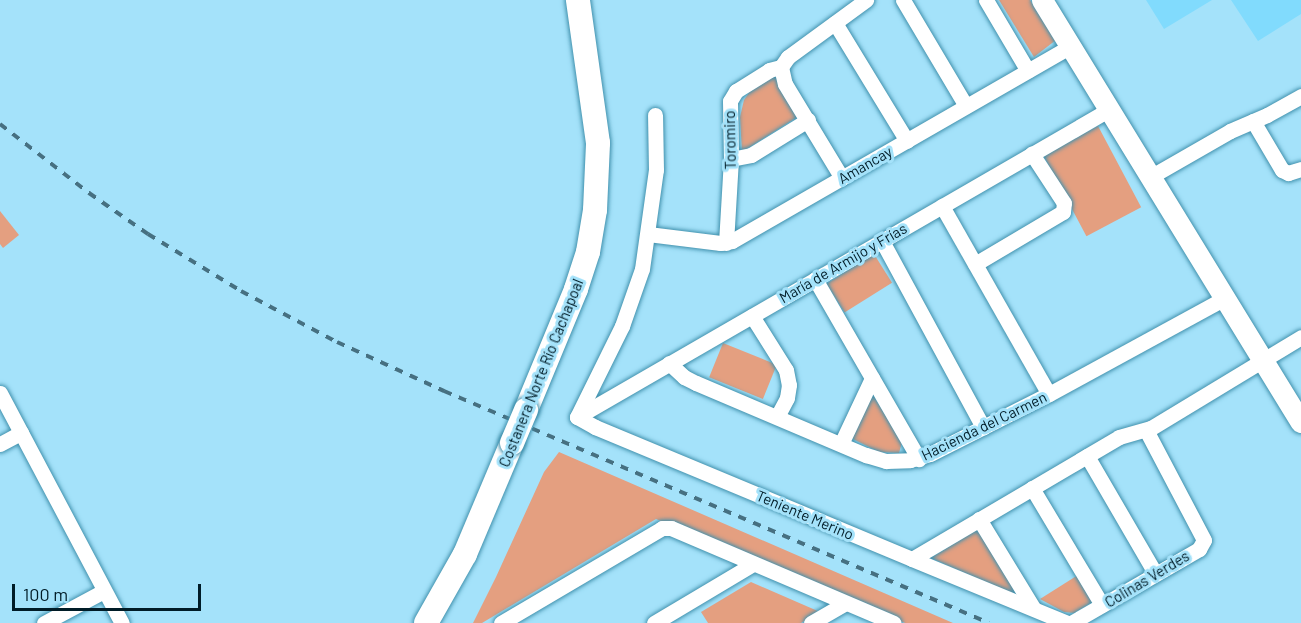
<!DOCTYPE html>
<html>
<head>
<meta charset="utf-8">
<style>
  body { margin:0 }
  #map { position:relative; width:1301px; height:623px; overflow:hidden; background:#a4e2fa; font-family:Barlow,sans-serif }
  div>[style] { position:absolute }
  .built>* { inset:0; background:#81dbfd }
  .green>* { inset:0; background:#e49f80; transform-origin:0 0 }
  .roads { filter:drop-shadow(0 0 2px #4191ad) drop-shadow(0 0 2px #4191ad) }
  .street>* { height:15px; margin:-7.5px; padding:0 7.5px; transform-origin:7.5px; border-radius:7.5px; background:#fff }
  .secondary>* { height:21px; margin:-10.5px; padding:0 10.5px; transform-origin:10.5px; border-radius:10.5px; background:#fff }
  .primary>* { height:24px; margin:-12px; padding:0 12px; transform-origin:12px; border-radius:12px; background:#fff }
  .rail>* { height:4px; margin-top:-2px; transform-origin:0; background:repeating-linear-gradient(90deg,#467081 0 8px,transparent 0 16px) }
  .bridges { filter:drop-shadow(0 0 2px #4191ad) drop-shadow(0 0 2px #4191ad) }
  .primary-bridge>* { height:24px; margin:-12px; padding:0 12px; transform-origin:12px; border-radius:12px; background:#fff }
  span { translate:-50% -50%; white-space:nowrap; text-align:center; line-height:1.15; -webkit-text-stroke:6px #a4e2fa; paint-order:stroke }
  .street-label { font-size:15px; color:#001c27 }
  .scale { position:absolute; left:12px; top:584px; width:189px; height:27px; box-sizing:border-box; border:3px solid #001c27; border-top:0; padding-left:8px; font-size:18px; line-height:21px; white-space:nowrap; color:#001c27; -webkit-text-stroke:4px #a4e2fa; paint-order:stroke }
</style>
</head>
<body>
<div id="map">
  <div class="built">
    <div style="clip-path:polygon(1146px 0,1212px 0,1164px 29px)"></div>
    <div style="clip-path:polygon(1231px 0,1301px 0,1301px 14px,1258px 41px)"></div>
  </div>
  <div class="green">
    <div style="clip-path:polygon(999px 0,1030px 0,1056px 40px,1034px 57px)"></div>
    <div style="clip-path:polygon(773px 73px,799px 116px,742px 152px,740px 117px,744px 100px,755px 84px)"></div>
    <div style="left:1098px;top:126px;width:92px;height:62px;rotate:62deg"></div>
    <div style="clip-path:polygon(0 211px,19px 235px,3px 248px,0 244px)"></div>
    <div style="left:874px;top:254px;width:34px;height:56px;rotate:58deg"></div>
    <div style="left:723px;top:343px;width:58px;height:37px;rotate:22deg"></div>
    <div style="clip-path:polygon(871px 392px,902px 442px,899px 453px,879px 452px,851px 438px)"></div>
    <div style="clip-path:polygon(559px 452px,953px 623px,905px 623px,656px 519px,482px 623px,473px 623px,496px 577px,544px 472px)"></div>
    <div style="clip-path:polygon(977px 529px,1019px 597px,931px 558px)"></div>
    <div style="clip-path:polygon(1078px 575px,1094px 601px,1074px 613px,1064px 612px,1040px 599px)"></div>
    <div style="clip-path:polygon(751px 582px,820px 612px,801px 623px,708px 623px,701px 612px)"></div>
  </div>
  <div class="roads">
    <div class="street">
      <div style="left:903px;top:0;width:123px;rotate:59.3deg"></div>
      <div style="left:986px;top:0;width:82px;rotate:59.4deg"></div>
      <div style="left:835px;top:23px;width:138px;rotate:58.6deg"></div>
      <div style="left:781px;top:67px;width:17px;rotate:77deg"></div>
      <div style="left:785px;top:84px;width:110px;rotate:58.8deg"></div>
      <div style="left:1253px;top:121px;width:57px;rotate:59.4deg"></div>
      <div style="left:1282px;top:170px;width:7px;rotate:27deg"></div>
      <div style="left:1288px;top:173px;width:14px;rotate:-17deg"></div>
      <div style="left:731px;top:159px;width:20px;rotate:-11deg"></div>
      <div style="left:751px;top:155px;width:67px;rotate:-31.6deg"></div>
      <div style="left:1150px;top:177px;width:92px;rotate:-29.9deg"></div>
      <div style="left:1230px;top:131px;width:40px;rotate:-23.4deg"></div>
      <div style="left:1267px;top:115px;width:39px;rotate:-29deg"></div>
      <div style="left:942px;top:206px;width:216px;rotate:60.4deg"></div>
      <div style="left:648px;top:234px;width:73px;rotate:7.1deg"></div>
      <div style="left:720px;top:243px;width:12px;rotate:-9deg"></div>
      <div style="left:732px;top:241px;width:391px;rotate:-29.9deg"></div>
      <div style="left:882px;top:241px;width:212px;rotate:61.5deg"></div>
      <div style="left:726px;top:243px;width:84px;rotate:-86.6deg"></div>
      <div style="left:731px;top:159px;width:58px;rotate:-91deg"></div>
      <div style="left:730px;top:101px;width:12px;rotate:-59deg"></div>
      <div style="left:736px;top:91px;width:39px;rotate:-32deg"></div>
      <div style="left:769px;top:70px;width:12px;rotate:-14deg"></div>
      <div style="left:781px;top:67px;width:12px;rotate:-55deg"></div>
      <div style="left:788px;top:57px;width:97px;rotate:-36.2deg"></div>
      <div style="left:975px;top:264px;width:102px;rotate:-30.6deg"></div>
      <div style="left:1063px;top:212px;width:9px;rotate:-84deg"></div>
      <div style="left:1064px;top:203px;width:59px;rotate:-123.1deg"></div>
      <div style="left:815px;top:279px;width:208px;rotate:60deg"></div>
      <div style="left:752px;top:316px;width:64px;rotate:57.8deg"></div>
      <div style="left:786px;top:370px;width:15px;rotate:79deg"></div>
      <div style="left:789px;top:385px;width:13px;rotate:99deg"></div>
      <div style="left:787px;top:398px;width:21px;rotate:118deg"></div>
      <div style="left:669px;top:363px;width:21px;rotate:43deg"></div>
      <div style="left:684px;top:377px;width:13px;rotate:27deg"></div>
      <div style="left:696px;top:383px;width:185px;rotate:23deg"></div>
      <div style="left:866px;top:455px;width:21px;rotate:17deg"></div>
      <div style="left:886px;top:461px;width:24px;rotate:-2deg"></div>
      <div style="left:910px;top:460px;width:21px;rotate:-17deg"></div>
      <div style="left:930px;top:454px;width:133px;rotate:-26.8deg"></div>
      <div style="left:1049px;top:394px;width:200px;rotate:-28.6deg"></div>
      <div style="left:0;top:393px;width:260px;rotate:62.1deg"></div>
      <div style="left:577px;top:417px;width:21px;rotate:29deg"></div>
      <div style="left:595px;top:427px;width:343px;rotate:22.6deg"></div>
      <div style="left:912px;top:559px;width:240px;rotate:-30.5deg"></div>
      <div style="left:1119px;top:437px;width:33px;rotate:-16deg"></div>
      <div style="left:1151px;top:428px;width:175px;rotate:-31.2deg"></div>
      <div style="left:577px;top:417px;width:616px;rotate:-30.02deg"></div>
      <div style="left:577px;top:417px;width:102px;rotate:-63.7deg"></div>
      <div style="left:622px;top:326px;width:60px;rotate:-70.7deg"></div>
      <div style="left:642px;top:269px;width:100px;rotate:-82deg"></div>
      <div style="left:656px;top:170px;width:55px;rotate:-91deg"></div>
      <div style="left:0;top:444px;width:24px;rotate:-28deg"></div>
      <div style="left:841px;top:444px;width:73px;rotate:-64.8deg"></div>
      <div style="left:1087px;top:456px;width:135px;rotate:59.8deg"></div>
      <div style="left:1032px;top:488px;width:136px;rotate:59.1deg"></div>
      <div style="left:979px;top:519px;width:105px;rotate:58.6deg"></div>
      <div style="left:912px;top:559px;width:168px;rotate:22.4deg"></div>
      <div style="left:44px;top:623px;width:68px;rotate:-28.1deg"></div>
      <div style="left:501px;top:623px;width:187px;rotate:-30.5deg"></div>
      <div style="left:662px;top:528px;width:9px"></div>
      <div style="left:671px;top:528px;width:242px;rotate:23.1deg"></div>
      <div style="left:654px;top:623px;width:115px;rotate:-30.8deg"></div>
      <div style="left:811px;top:623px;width:39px;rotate:-30deg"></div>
      <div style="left:1071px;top:623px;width:148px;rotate:-30deg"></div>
      <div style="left:1199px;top:549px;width:10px;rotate:-61deg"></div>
      <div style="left:1204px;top:540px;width:124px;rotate:-117.8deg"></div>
    </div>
    <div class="secondary">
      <div style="left:1042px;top:0;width:495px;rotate:58.5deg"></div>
    </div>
    <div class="primary">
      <div style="left:526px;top:410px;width:131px;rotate:-67.5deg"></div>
      <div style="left:576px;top:289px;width:39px;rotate:-72deg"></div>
      <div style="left:588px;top:252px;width:43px;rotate:-80.5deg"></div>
      <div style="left:595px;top:210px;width:67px;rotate:-87.4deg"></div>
      <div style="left:598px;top:143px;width:144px;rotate:-98deg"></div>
      <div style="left:426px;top:623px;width:79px;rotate:-60.5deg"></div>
      <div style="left:465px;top:554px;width:121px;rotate:-67.1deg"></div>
    </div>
  </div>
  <div class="rail">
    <div style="left:0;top:124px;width:113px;rotate:37.8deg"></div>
    <div style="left:89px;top:193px;width:72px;rotate:34.8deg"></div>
    <div style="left:148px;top:234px;width:109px;rotate:31.5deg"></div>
    <div style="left:241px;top:291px;width:109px;rotate:28deg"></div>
    <div style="left:337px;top:342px;width:118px;rotate:24.6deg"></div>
    <div style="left:444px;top:391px;width:592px;rotate:23.06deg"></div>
  </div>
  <div class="bridges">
    <div class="primary-bridge">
      <div style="left:512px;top:443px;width:36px;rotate:-67deg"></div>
    </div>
  </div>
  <div class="street-label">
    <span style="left:730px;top:140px;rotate:-91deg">Toromiro</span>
    <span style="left:865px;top:165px;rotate:-30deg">Amancay</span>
    <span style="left:843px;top:263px;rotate:-30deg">María de Armijo y Frías</span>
    <span style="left:541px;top:373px;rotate:-68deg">Costanera Norte Río Cachapoal</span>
    <span style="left:984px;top:426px;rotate:-26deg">Hacienda del Carmen</span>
    <span style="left:805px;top:515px;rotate:23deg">Teniente Merino</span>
    <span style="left:1147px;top:579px;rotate:-31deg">Colinas Verdes</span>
  </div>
  <div class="scale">100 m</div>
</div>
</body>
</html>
